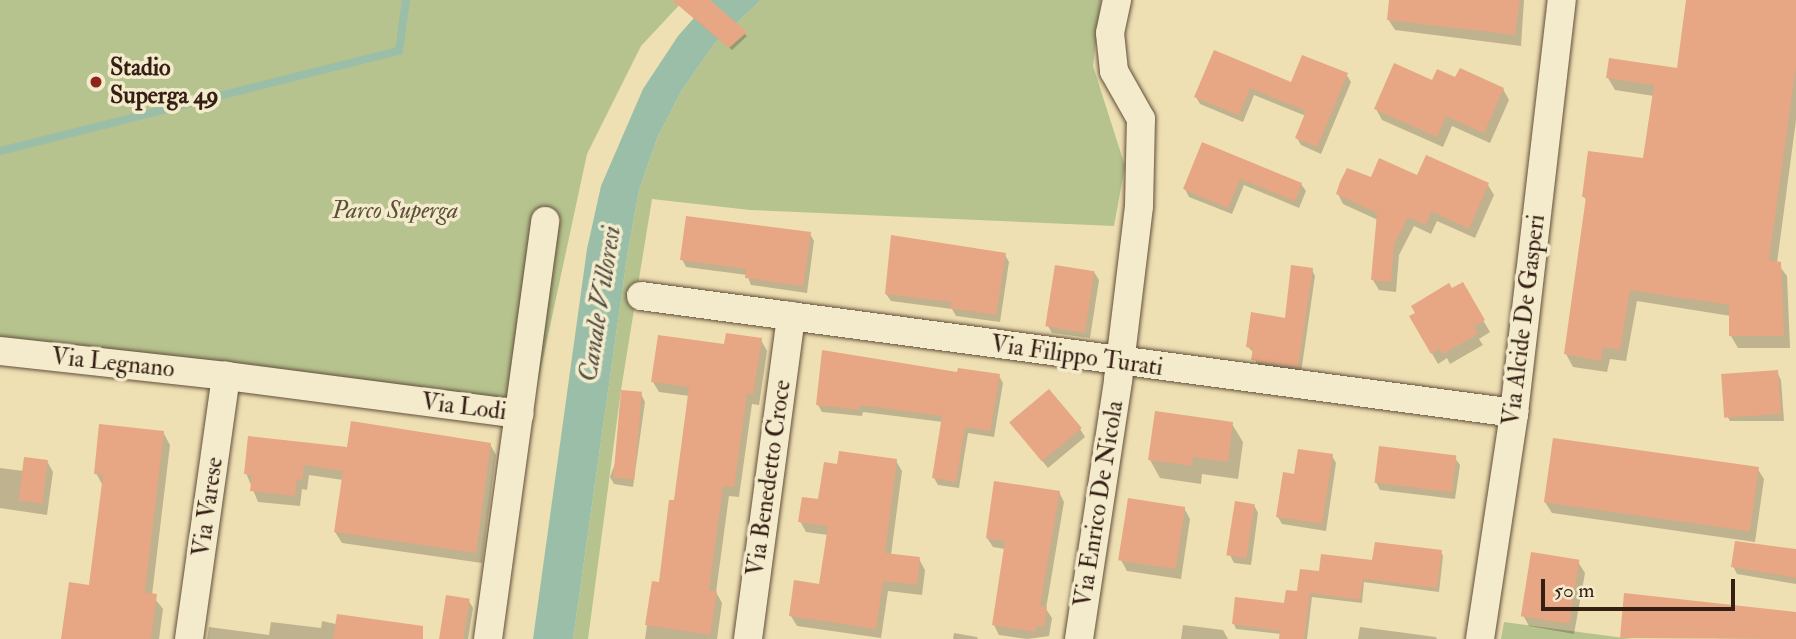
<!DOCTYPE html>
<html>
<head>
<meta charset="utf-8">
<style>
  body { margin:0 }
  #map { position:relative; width:1796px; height:639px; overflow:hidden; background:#eee0b2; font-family:"IM FELL Double Pica",serif }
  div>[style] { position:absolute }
  .green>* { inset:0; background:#b6c38e }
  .water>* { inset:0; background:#9abea8 }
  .shadow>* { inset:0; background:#0003 }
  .stream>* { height:8px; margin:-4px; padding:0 4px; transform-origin:4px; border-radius:4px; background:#9abea8 }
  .building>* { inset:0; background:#e7a684; transform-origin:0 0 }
  .roads { filter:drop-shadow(0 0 2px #634f3c) drop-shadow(0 0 2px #634f3c) }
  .minor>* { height:28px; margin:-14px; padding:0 14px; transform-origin:14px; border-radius:14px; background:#f4ebcd }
  .dots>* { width:19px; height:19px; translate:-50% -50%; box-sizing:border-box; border:4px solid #f4ebcd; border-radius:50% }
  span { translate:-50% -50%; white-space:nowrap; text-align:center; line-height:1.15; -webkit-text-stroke:7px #f4ebcd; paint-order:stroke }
  .poi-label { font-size:24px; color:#351f15; font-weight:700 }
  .left { translate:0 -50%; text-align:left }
  .park-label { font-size:24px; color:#5c5039; font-style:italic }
  .street-label { font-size:24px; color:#351f15 }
  .water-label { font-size:26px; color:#534f41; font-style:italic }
  .scale { position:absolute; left:1541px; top:579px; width:194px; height:32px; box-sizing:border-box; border:4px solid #351f15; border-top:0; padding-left:9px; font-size:21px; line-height:24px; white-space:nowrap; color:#351f15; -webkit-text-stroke:5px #f4ebcd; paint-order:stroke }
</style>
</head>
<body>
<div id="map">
  <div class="green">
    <div style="clip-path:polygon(0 0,684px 0,641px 46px,587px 154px,532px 410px,0 338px)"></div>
    <div style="clip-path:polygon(761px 0,1101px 0,1093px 66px,1125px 166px,1114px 226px,750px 210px,652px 199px,621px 390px,588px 639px,573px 639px,627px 257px,639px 190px,658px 136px,682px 90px,714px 44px)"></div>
    <div style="clip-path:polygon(1504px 622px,1632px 639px,1501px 639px)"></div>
  </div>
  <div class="water">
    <div style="clip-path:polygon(710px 0,761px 0,714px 44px,682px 90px,658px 136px,639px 190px,627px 257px,573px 639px,533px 639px,587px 249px,601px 186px,643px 89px,678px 36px)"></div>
  </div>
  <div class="shadow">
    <div style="clip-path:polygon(688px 0,707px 0,747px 36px,732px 50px,684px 10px)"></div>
    <div style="clip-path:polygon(1391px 0,1524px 0,1521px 46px,1395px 30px,1388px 19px)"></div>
    <div style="clip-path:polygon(1688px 0,1796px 0,1796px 120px,1777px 263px,1787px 276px,1790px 348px,1738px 348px,1731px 336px,1731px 316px,1637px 301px,1626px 361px,1610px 359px,1607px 372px,1573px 367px,1566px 354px,1588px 203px,1584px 197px,1644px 160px,1654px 96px,1615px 90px,1608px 78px,1679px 70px)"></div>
    <div style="clip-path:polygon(1214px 52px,1292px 84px,1346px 74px,1351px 82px,1321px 154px,1301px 145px,1297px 138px,1306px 116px,1254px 95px,1243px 122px,1200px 104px,1196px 97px)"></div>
    <div style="clip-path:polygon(1456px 80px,1503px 89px,1509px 100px,1490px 143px,1452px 126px,1443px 147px,1382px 120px,1376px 109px,1433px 82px)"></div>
    <div style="clip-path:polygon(1203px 144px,1301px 184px,1306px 191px,1299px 208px,1244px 185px,1232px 214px,1189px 197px,1185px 189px)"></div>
    <div style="clip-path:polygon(1418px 178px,1488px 185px,1494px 195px,1475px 238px,1437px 221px,1431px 234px,1414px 226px,1399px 255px,1396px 292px,1379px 290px,1373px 280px,1378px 220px,1343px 204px,1338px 194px,1372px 180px)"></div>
    <div style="clip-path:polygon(810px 234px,814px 241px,807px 293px,751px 285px,747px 275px,686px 267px,682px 259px)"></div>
    <div style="clip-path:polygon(1005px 255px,1009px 262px,1000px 322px,956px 316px,952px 309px,891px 301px,886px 294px)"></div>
    <div style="clip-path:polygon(1312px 270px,1315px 276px,1301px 373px,1257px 366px,1254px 353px,1248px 347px,1286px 320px)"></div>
    <div style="clip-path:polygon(1094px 272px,1099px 280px,1090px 338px,1052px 333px,1048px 326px)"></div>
    <div style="clip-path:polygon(1462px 285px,1490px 332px,1479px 339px,1483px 345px,1450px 364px,1447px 358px,1438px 364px,1411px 317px)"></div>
    <div style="clip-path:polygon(761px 340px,767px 351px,759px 405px,752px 404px,739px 497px,729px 496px,716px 592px,722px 603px,717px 639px,645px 639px,653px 583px,660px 584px,676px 502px,690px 396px,659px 392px,653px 382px,725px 346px)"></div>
    <div style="clip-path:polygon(1777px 372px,1781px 380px,1784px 421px,1730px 421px,1726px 414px)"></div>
    <div style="clip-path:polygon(999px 376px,1003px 383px,994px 437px,968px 433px,959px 488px,938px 485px,934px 478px,943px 422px,863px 412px,862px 416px,822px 412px,818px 405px)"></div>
    <div style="clip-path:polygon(641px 394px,645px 402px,633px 487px,614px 484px,610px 477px)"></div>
    <div style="clip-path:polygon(1012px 423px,1080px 429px,1085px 437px,1048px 468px)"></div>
    <div style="clip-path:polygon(1232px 424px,1243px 442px,1238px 479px,1202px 474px,1201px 484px,1160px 478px,1150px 460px)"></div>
    <div style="clip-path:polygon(163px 432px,170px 445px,152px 595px,163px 609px,159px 639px,63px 639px,90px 587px,103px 486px,96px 473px)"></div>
    <div style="clip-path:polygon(490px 444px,496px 455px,482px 563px,342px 543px,335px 532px,343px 480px,309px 475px,307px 490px,302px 489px,300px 506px,258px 502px,246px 473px,348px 449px)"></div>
    <div style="clip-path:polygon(1332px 456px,1336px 463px,1326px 531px,1282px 524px,1278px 517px)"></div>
    <div style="clip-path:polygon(1455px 458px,1460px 465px,1455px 499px,1380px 490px,1376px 482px)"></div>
    <div style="clip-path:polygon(47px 461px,53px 472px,47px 515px,0 508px,0 468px,24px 471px)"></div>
    <div style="clip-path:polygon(896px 461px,902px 471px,891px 555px,919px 559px,925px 570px,922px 595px,888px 591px,881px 638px,797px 626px,791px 616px,820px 586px,828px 535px,806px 532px,800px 521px,820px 501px,839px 466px)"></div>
    <div style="clip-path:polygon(1757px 468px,1764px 479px,1755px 542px,1552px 513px,1545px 502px)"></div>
    <div style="clip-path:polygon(1059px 492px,1064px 502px,1046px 609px,1052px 618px,1049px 636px,1027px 639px,999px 635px,994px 625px,1005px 549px,993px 547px,987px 538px)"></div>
    <div style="clip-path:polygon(1254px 505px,1258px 513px,1251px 565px,1234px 563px,1230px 555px)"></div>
    <div style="clip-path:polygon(1184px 508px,1190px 519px,1181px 579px,1127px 571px,1121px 560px)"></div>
    <div style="clip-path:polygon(1796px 551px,1796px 584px,1737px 574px,1733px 566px)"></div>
    <div style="clip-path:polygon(1441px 552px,1443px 556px,1439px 592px,1364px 582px,1362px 603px,1312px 597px,1307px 639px,1281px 639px,1281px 634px,1236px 629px,1234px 624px,1285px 605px,1320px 573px)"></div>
    <div style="clip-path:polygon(1578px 562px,1585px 573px,1574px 634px,1529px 626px,1523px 615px)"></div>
    <div style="clip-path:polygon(469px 601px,473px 608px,468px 639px,441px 639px)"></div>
    <div style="clip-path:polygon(1796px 614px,1796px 639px,1621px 637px)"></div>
    <div style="clip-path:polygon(322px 621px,403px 639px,207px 639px,209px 627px,269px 635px,271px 622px,321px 628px)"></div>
    <div style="clip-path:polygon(1183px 625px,1223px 630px,1228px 639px,1181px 639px)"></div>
    <div style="clip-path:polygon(1360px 627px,1436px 637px,1437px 639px,1358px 639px)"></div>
    <div style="clip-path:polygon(954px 633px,977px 637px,978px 639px,953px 639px)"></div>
  </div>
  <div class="stream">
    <div style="left:0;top:151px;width:411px;rotate:-14.1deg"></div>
    <div style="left:399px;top:51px;width:51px;rotate:-82.2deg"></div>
  </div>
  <div class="building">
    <div style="clip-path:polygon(672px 0,710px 0,747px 32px,729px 48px)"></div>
    <div style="clip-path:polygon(1389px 0,1520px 0,1515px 35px,1387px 20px)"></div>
    <div style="clip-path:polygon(1686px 0,1796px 0,1796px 66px,1769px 260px,1781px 262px,1784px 336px,1729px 336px,1729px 305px,1630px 290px,1620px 350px,1603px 347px,1601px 361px,1564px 354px,1586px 197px,1582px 197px,1588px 151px,1643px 158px,1654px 85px,1606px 78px,1609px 58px,1677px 68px)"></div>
    <div style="clip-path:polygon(1214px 50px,1291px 82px,1302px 55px,1348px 73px,1317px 147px,1295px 138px,1306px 111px,1250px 88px,1239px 115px,1194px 97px)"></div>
    <div style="clip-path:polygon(1394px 63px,1432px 80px,1437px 69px,1455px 77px,1460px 68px,1504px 88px,1484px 133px,1446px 116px,1437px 137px,1374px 109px)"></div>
    <div style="clip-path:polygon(1202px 142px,1302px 183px,1295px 201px,1240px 179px,1228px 208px,1183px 189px)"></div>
    <div style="clip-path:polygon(1426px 155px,1489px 183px,1469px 229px,1431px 211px,1426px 225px,1408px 217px,1394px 245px,1391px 282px,1371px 280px,1377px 213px,1336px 194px,1340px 182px,1347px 168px,1371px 177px,1379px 158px,1417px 175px)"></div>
    <div style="clip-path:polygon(686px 216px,811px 232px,803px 286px,745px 278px,746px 269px,680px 260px)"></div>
    <div style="clip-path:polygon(891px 235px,1006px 253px,996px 315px,950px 308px,951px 302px,885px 294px)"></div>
    <div style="left:1055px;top:265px;width:40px;height:62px;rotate:9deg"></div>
    <div style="clip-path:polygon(1291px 265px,1313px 268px,1298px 367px,1251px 360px,1253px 348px,1246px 347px,1251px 312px,1285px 318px)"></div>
    <div style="clip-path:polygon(1463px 282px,1485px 320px,1474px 327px,1478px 334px,1443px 354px,1439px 349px,1431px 354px,1409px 316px,1415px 313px,1411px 306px,1449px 283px,1452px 288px)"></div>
    <div style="clip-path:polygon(726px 333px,762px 338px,753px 395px,747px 394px,734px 487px,723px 486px,709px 590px,717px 591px,710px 635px,645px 625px,652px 581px,659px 582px,669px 500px,674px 500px,689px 387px,651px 382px,658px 335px,724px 344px)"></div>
    <div style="clip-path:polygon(822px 350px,957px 372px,958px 368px,1000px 374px,990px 431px,965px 427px,956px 482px,932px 478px,942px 416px,859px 405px,859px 410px,816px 405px)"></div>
    <div style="left:1778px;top:370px;width:44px;height:57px;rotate:86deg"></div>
    <div style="left:1049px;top:389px;width:51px;height:52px;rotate:50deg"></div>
    <div style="left:621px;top:390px;width:21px;height:88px;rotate:5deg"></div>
    <div style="clip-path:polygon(1155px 411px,1233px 422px,1228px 462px,1193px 457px,1192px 466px,1148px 460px)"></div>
    <div style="clip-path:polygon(351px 421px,491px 443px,476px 553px,334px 532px,343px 471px,304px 465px,302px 480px,297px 479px,295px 496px,250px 491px,252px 475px,244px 474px,248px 436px,347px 447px)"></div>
    <div style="clip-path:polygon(99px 424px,164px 431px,145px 592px,157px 594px,151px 639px,61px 639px,69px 582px,89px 585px,103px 475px,94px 474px)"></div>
    <div style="left:1553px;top:438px;width:208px;height:65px;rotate:8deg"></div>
    <div style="left:1379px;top:446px;width:78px;height:37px;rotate:7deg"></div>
    <div style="clip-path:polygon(1298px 449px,1333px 454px,1322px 524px,1276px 517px,1283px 472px,1294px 474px)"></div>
    <div style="clip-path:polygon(839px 451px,897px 459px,885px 553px,920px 557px,917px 585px,883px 581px,876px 629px,789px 616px,794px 580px,819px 584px,828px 526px,798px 522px,802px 497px,818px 499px,824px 462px,837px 464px)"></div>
    <div style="left:24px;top:457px;width:24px;height:44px;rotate:7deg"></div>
    <div style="clip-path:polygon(994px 481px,1060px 491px,1040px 606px,1047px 607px,1044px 627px,1036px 626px,1035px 632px,992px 625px,1005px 541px,986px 538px)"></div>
    <div style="left:1128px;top:498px;width:58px;height:63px;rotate:9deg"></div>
    <div style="left:1235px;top:501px;width:20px;height:55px;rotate:9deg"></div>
    <div style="clip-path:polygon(1735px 541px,1796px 549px,1796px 578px,1731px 567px)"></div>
    <div style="clip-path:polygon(1375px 542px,1442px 550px,1437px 588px,1363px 579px,1360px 600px,1310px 593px,1304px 639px,1279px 639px,1280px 631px,1232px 624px,1235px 597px,1284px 603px,1286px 590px,1297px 591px,1300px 569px,1319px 571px,1321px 554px,1372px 560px)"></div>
    <div style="left:1531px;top:552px;width:49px;height:65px;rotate:9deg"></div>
    <div style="clip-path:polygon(1624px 593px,1796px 612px,1796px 639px,1620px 638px)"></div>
    <div style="left:446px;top:595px;width:24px;height:45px;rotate:9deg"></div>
    <div style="clip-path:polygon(337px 614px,423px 626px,423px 639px,333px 639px)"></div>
  </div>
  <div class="roads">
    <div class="minor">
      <div style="left:641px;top:296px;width:881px;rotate:7.63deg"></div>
      <div style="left:0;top:351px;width:227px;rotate:6.3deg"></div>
      <div style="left:226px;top:376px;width:296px;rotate:7.4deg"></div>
      <div style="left:189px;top:639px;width:266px;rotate:-82deg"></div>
      <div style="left:488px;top:639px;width:422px;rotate:-82.2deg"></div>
      <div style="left:748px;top:639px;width:326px;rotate:-82.4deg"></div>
      <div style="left:1079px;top:639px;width:262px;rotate:-81.4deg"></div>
      <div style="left:1118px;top:380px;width:175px;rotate:-83.1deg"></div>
      <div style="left:1139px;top:206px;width:87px;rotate:-88.7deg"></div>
      <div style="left:1141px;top:119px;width:55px;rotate:-119.4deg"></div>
      <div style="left:1114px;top:71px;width:38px;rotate:-96deg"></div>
      <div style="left:1110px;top:33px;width:34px;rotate:-78deg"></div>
      <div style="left:1480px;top:639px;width:229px;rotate:-81.4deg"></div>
      <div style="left:1514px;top:413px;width:416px;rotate:-83.4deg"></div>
    </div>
  </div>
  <div class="dots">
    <div style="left:96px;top:82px;background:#8f2418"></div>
  </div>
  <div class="poi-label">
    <span class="left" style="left:110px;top:82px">Stadio<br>Superga 49</span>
  </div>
  <div class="park-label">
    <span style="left:395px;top:211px">Parco Superga</span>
  </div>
  <div class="street-label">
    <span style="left:1524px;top:320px;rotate:-83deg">Via Alcide De Gasperi</span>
    <span style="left:1077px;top:356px;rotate:8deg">Via Filippo Turati</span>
    <span style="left:113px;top:363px;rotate:6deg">Via Legnano</span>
    <span style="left:464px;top:407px;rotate:7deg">Via Lodi</span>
    <span style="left:769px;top:478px;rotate:-82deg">Via Benedetto Croce</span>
    <span style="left:1099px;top:504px;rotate:-81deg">Via Enrico De Nicola</span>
    <span style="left:208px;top:507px;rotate:-82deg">Via Varese</span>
  </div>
  <div class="water-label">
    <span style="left:601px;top:304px;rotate:-81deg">Canale Villoresi</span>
  </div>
  <div class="scale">50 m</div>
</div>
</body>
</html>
